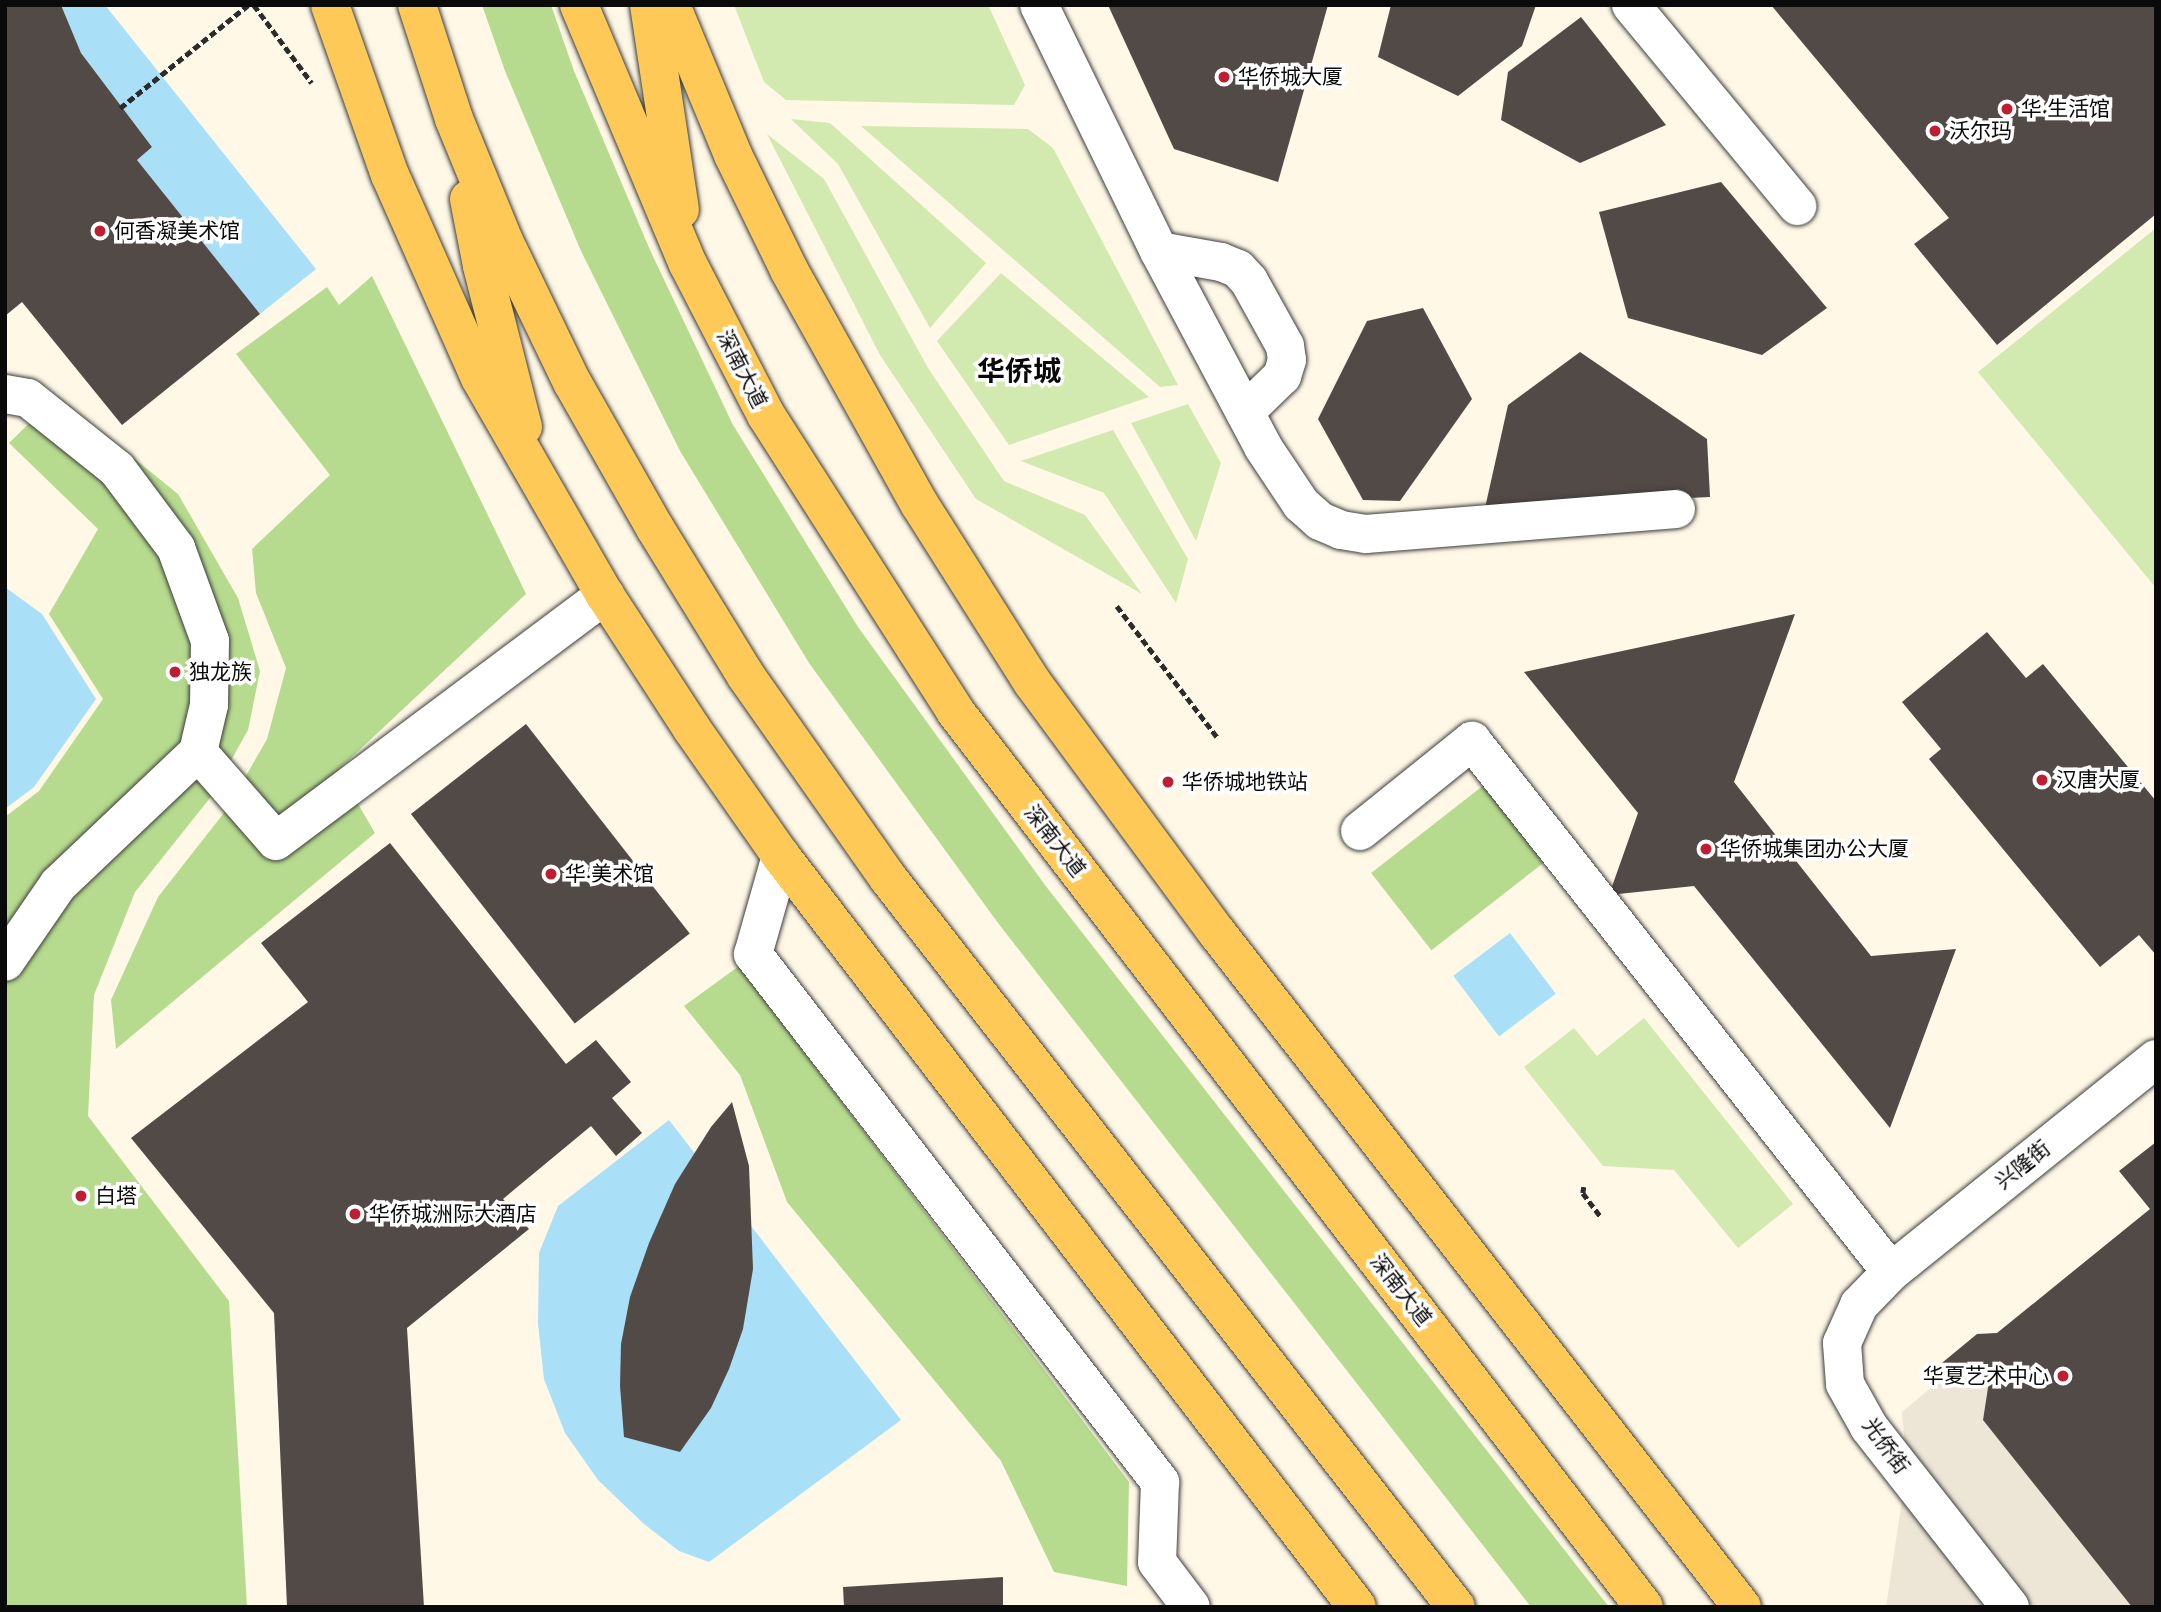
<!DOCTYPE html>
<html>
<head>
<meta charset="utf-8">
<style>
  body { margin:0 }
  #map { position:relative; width:2161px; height:1612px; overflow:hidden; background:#fff8e6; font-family:"Crimson Pro","Noto Sans SC",serif }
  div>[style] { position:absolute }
  .green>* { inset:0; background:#d2e9b0 }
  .forest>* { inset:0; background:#b6db8e; transform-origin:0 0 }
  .plaza>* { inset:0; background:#ede6d7 }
  .water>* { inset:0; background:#a9e0f8; transform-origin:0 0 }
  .building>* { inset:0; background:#524a46; transform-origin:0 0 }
  .path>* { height:4.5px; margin-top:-2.25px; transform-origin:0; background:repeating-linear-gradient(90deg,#2c2c2c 0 7px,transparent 0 10.5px) }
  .roads { filter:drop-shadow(0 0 2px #3d3d3d) drop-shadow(0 0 2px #3d3d3d) }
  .minor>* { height:38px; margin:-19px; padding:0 19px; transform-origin:19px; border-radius:19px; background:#fff }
  .major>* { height:38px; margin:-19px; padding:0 19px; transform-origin:19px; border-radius:19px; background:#fec957 }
  .dots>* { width:19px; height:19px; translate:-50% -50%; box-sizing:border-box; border:4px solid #fff; border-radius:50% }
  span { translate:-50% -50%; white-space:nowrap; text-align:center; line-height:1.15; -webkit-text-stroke:7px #fff; paint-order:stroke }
  .poi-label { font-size:21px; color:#0a0a0a }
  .left { translate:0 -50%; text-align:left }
  .right { translate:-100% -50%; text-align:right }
  .street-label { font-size:21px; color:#0a0a0a }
  .district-label { font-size:28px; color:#0a0a0a; font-weight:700 }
  .frame { position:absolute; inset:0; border:7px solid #0a0a0a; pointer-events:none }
</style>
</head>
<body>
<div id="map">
  <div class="green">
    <div style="clip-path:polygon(734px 5px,988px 5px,1025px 85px,1014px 105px,786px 100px,764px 82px)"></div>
    <div style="clip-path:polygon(791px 119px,830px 123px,986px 263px,930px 328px,838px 164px)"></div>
    <div style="clip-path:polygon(861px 126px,1028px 129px,1053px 148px,1178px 385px,1160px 387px)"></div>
    <div style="clip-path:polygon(767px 134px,824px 179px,928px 368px,1004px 481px,1085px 515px,1142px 594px,976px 499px,880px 355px)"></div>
    <div style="clip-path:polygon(2156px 228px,2156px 588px,1978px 372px)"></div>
    <div style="clip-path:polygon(1001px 273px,1149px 397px,1009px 445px,937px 341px)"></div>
    <div style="clip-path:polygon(1188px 404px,1221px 463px,1196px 541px,1131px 423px)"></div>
    <div style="clip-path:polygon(1113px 430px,1188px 559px,1176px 603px,1104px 493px,1021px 461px)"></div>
    <div style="clip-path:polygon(1644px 1018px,1793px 1204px,1738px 1248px,1674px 1170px,1603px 1166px,1524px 1067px,1574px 1028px,1597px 1056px)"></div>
  </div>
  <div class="forest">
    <div style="clip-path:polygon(482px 5px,551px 5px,574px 71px,650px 250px,733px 425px,858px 627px,1045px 885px,1609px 1607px,1531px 1607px,998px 923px,809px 663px,680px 451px,581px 251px,505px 71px)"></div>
    <div style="clip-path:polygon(372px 276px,526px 594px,338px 770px,375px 833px,116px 1049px,111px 1000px,158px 897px,227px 809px,267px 739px,286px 668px,256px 593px,252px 549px,330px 475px,236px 354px,327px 287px,339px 305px)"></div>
    <div style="clip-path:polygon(57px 396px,178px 494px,238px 598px,260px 671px,248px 730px,210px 798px,135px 892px,94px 995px,88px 1116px,229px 1301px,247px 1607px,5px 1607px,5px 817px,39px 791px,103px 699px,49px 614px,98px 529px,9px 443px)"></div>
    <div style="left:1498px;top:774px;width:98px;height:161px;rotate:52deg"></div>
    <div style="clip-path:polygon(739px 966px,1129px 1482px,1127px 1586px,1054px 1572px,1001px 1461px,787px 1202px,740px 1075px,684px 1006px)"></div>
  </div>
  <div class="plaza">
    <div style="clip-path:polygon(1951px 1371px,1989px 1381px,1983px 1420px,2132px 1607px,2033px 1607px,1905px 1446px,1902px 1412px)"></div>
    <div style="clip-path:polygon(1902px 1500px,1985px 1607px,1886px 1607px)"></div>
  </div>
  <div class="water">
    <div style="clip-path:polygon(61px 5px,105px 5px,316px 269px,260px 314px,137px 160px,152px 147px,81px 53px)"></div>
    <div style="clip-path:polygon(5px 587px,42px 614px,96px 699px,34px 787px,5px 809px)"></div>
    <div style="left:1510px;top:933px;width:76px;height:71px;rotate:53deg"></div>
    <div style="clip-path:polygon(669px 1120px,901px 1420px,709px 1562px,679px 1551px,644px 1524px,598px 1480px,565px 1433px,544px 1379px,538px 1324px,539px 1253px,558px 1206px)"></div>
  </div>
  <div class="building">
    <div style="clip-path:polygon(5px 5px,61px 5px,81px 53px,152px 147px,137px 160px,260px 314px,122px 425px,22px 302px,5px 316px)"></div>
    <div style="clip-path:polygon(1108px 5px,1328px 5px,1278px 182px,1174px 149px)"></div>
    <div style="clip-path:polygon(1391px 5px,1536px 5px,1522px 46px,1458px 96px,1378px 57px)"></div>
    <div style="clip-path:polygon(1771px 5px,2156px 5px,2156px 214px,1997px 345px,1914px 244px,1949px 218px)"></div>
    <div style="clip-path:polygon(1581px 17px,1666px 125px,1580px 163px,1501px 120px,1508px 72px)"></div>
    <div style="clip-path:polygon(1721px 182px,1827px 308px,1762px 355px,1628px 318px,1599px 212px)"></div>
    <div style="clip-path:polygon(1423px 308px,1472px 399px,1400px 501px,1363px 500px,1318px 419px,1367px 321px)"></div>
    <div style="clip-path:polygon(1580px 352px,1707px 439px,1710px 497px,1485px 508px,1508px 405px)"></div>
    <div style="clip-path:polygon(1795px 614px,1734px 782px,1871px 956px,1956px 949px,1890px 1128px,1694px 886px,1609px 895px,1638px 813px,1524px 672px)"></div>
    <div style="clip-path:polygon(1987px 632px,2026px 678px,2043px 664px,2156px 801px,2156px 955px,2139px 935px,2100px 967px,1929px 759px,1941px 749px,1902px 702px)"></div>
    <div style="left:526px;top:724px;width:266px;height:146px;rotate:52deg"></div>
    <div style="clip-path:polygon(390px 843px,566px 1064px,596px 1040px,631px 1082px,612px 1098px,642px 1133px,616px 1156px,591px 1126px,503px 1199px,529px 1229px,407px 1328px,424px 1607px,287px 1607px,274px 1313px,131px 1138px,308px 1002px,261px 943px)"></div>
    <div style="clip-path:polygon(732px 1102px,749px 1166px,753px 1269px,743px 1329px,729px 1369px,711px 1408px,680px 1452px,624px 1437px,620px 1386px,621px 1344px,630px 1297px,649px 1243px,675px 1184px,711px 1127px)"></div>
    <div style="clip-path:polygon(2156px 1142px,2156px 1607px,2132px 1607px,1983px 1420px,1989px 1381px,1937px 1367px,1977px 1334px,1997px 1333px,2150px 1209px,2119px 1171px)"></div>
    <div style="clip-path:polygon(1003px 1577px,1003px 1607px,844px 1607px,843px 1587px)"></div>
  </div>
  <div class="path">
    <div style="left:254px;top:5px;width:97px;rotate:53.4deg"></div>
    <div style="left:120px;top:108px;width:164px;rotate:-38.8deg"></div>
    <div style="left:1117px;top:606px;width:165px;rotate:52.6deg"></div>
    <div style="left:1584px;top:1187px;width:6px;rotate:99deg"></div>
    <div style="left:1583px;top:1193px;width:31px;rotate:53deg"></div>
  </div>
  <div class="roads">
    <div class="minor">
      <div style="left:1039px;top:5px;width:274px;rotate:64deg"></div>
      <div style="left:1159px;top:251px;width:222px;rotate:62deg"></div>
      <div style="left:1263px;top:447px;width:69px;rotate:56.3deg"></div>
      <div style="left:1301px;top:504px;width:25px;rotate:42deg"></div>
      <div style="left:1320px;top:521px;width:23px;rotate:23deg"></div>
      <div style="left:1341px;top:530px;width:25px;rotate:9deg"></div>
      <div style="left:1366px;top:534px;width:311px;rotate:-4.6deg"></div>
      <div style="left:1631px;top:5px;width:261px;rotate:50.4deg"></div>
      <div style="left:1159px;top:251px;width:63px;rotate:10.1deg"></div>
      <div style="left:1221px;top:262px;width:18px;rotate:22deg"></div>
      <div style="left:1238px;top:269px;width:16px;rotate:47deg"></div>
      <div style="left:1249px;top:281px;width:74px;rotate:61deg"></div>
      <div style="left:1285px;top:346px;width:14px;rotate:82deg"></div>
      <div style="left:1287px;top:360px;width:17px;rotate:107deg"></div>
      <div style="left:1282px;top:376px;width:52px;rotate:135.8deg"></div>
      <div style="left:5px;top:394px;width:23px;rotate:10deg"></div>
      <div style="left:28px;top:398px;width:114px;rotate:38.6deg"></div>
      <div style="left:117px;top:469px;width:99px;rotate:53.2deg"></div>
      <div style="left:176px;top:548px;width:99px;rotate:69.9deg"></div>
      <div style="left:210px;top:641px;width:64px;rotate:90.9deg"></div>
      <div style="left:209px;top:705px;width:48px;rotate:103.2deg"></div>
      <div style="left:198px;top:752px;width:193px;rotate:136.5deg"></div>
      <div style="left:58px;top:885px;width:93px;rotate:124.5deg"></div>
      <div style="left:198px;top:752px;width:118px;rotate:48.8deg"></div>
      <div style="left:276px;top:841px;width:411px;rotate:-36.8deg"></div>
      <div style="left:1360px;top:831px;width:144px;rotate:-38.8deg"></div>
      <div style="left:1472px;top:741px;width:676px;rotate:51.72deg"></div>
      <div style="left:781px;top:856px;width:102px;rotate:105.9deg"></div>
      <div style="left:753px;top:954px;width:667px;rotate:52.37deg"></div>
      <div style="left:1160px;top:1482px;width:80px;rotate:92.1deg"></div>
      <div style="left:1157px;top:1562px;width:56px;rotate:52.9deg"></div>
      <div style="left:2010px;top:1607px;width:229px;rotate:-128.1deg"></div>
      <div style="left:1869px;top:1427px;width:49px;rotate:-119.2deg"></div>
      <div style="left:1845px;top:1384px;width:41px;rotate:-94.2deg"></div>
      <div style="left:1842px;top:1343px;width:42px;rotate:-65.9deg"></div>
      <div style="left:1859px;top:1305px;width:46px;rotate:-45.9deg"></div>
      <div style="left:1891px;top:1272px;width:340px;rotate:-38.8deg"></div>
    </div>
    <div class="major">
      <div style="left:330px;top:5px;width:180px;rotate:70.6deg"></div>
      <div style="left:390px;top:175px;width:222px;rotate:66.1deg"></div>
      <div style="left:480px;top:378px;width:250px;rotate:60.1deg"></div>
      <div style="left:605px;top:595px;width:160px;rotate:57deg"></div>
      <div style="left:692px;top:729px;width:155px;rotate:55deg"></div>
      <div style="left:781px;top:856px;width:946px;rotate:52.51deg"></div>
      <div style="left:417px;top:5px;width:120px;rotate:72deg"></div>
      <div style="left:454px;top:119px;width:132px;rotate:67.7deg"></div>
      <div style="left:504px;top:241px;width:157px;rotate:64.3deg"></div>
      <div style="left:572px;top:382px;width:168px;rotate:60.4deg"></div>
      <div style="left:655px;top:528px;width:174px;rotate:58.4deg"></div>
      <div style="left:746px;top:676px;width:247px;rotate:54.9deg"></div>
      <div style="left:888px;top:878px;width:924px;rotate:52.08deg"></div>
      <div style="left:579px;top:5px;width:281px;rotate:67.2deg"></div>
      <div style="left:688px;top:264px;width:170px;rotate:62.7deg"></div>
      <div style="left:766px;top:415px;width:351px;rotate:57.4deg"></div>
      <div style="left:955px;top:711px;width:1130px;rotate:52.44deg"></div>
      <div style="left:649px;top:5px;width:207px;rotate:81.4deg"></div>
      <div style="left:671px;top:5px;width:162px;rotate:67.5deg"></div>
      <div style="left:733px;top:155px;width:128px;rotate:64deg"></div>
      <div style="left:789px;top:270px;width:269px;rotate:60.9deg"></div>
      <div style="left:920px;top:505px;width:209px;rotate:57.7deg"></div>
      <div style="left:1032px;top:682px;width:313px;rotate:53.6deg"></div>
      <div style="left:1218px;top:934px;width:853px;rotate:52.1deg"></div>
      <div style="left:469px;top:199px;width:68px;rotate:79deg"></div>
      <div style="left:482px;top:266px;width:166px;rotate:75.7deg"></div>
    </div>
  </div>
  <div class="dots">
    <div style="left:1224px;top:77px;background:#bd1e31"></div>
    <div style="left:2007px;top:109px;background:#bd1e31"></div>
    <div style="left:1935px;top:131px;background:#bd1e31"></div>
    <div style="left:100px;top:231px;background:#bd1e31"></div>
    <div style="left:175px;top:672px;background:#bd1e31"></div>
    <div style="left:2042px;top:780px;background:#bd1e31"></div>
    <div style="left:1168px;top:782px;background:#bd1e31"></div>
    <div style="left:1706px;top:849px;background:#bd1e31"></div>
    <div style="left:551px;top:874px;background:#bd1e31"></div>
    <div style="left:81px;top:1196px;background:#bd1e31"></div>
    <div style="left:355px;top:1214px;background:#bd1e31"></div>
    <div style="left:2063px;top:1376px;background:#bd1e31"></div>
  </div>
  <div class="poi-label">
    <span class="left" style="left:1238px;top:77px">华侨城大厦</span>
    <span class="left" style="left:2021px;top:109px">华·生活馆</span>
    <span class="left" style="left:1949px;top:131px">沃尔玛</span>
    <span class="left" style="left:114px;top:231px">何香凝美术馆</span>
    <span class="left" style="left:189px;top:672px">独龙族</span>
    <span class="left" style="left:2056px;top:780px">汉唐大厦</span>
    <span class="left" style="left:1182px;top:782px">华侨城地铁站</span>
    <span class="left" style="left:1720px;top:849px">华侨城集团办公大厦</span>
    <span class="left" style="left:565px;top:874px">华·美术馆</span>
    <span class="left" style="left:95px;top:1196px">白塔</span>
    <span class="left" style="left:369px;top:1214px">华侨城洲际大酒店</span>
    <span class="right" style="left:2049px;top:1376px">华夏艺术中心</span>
  </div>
  <div class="street-label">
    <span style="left:742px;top:369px;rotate:63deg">深南大道</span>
    <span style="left:1055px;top:841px;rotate:52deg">深南大道</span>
    <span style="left:2023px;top:1165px;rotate:-39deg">兴隆街</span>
    <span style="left:1401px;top:1290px;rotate:52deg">深南大道</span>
    <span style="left:1886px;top:1446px;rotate:54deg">光侨街</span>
  </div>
  <div class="district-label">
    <span style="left:1019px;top:372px">华侨城</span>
  </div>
  <div class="frame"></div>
</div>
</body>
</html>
